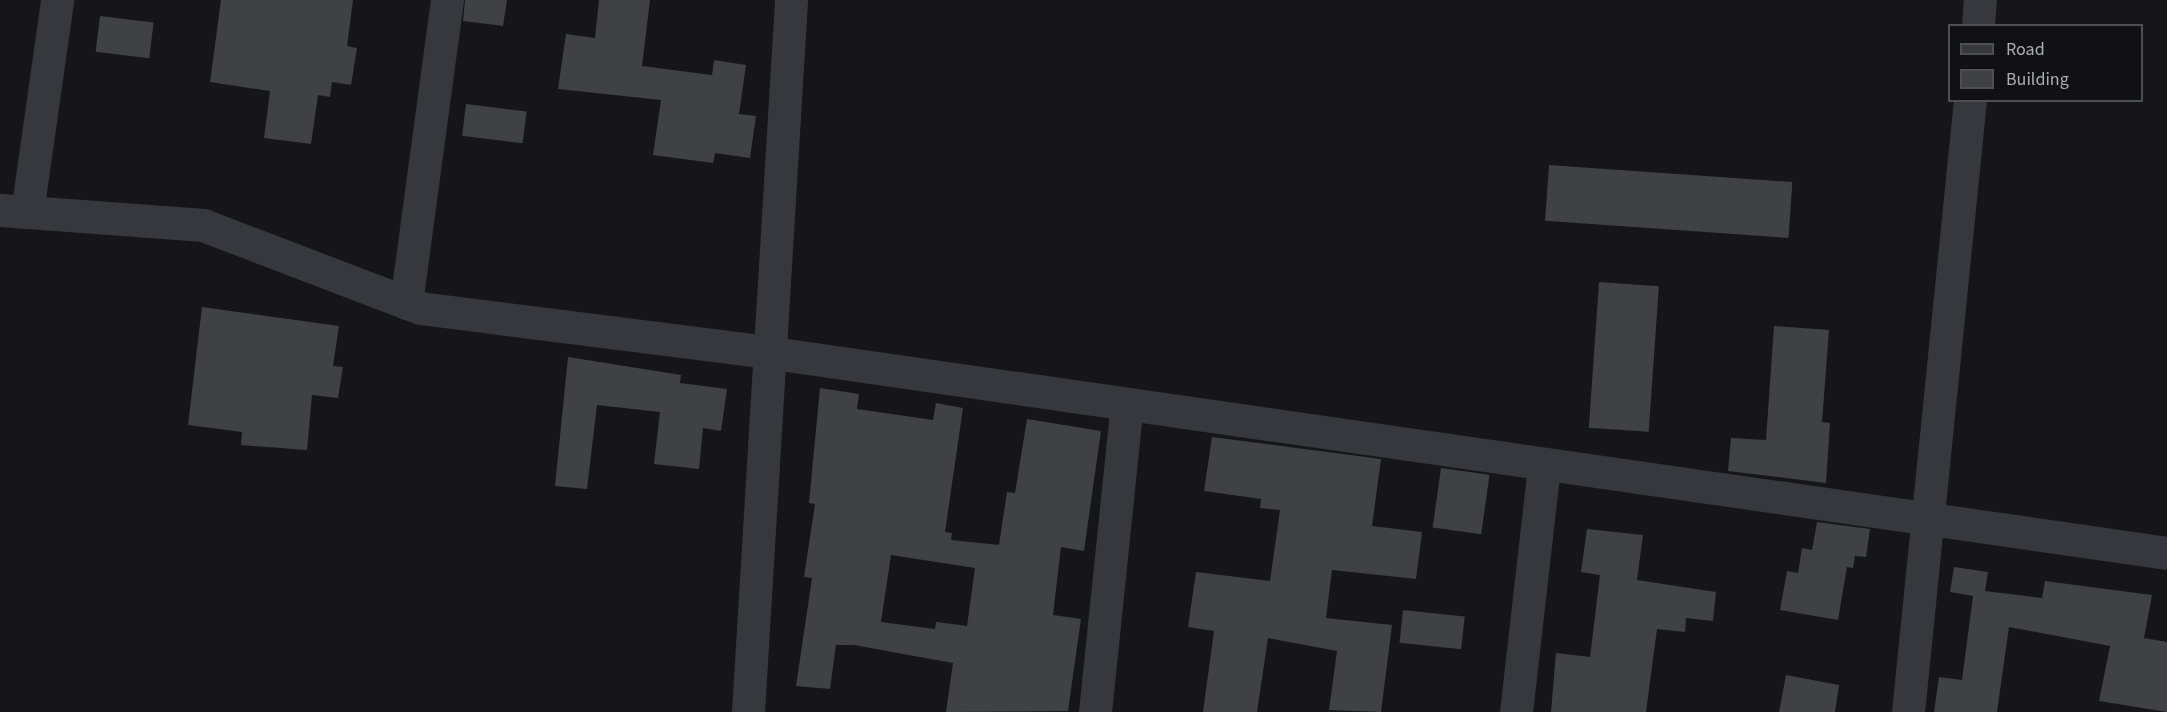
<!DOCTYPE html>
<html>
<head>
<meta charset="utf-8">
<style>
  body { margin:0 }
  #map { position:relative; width:2167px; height:712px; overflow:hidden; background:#161618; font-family:"Source Sans 3",sans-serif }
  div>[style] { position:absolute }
  .building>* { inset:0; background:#404145; transform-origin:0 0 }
  .minor>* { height:33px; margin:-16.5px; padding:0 16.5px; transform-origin:16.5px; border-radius:16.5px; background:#37383d }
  span { translate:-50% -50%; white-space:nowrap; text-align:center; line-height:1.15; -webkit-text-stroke:6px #111113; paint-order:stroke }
  .legend { position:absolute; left:1948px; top:24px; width:195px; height:78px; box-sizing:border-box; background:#111113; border:2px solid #4d4f55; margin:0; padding:8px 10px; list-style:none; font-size:18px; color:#a8adb8 }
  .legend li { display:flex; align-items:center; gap:12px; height:30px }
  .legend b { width:30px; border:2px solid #4d4f55 }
</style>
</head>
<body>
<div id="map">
  <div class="building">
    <div style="clip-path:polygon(221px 0,353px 0,347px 46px,357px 48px,351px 85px,332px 82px,330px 97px,318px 95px,311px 144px,264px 138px,270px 91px,210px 82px)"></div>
    <div style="clip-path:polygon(465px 0,507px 0,503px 26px,463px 21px)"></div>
    <div style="clip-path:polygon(599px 0,650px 0,642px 66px,712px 75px,714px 60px,746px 65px,739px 114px,756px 116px,750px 158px,715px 153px,713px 163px,653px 155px,661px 100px,558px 89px,566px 34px,595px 38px)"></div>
    <div style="left:100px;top:16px;width:54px;height:36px;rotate:7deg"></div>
    <div style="left:466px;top:104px;width:61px;height:32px;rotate:7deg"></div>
    <div style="left:1549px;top:165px;width:244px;height:56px;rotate:4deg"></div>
    <div style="left:1599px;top:282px;width:60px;height:146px;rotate:4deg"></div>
    <div style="clip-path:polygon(202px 307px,339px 326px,333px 366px,343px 367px,338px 398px,312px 395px,307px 450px,241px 445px,242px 432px,188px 425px)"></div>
    <div style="clip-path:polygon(1774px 326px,1829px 330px,1822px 422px,1830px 423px,1826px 483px,1728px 471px,1731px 438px,1766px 440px)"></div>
    <div style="clip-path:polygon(568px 357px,681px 375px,680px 383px,727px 389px,721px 431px,703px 428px,699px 469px,654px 464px,660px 412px,597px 405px,587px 489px,555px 486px)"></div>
    <div style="clip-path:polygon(evenodd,820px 388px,859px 394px,857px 409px,933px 420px,936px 403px,963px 408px,945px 532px,952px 533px,951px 540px,999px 545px,1007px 492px,1015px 493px,1027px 419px,1101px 431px,1084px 551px,1061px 547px,1053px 615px,1081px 619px,1068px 711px,946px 712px,953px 663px,854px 645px,836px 645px,830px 689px,796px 686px,812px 578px,804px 577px,815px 504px,809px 503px,820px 388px,891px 555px,975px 568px,967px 626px,936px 622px,935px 629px,881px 622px,891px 555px)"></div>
    <div style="clip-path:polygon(1212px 437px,1381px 459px,1372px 526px,1422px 532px,1416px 579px,1332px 570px,1326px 618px,1392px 625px,1381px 712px,1329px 710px,1337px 651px,1268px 638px,1257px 712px,1203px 712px,1214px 631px,1188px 627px,1196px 572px,1270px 581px,1280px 510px,1260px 508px,1261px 499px,1204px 491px)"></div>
    <div style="left:1441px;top:468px;width:49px;height:60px;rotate:8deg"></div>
    <div style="clip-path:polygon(1817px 522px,1870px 529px,1866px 557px,1855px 556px,1853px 568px,1847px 567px,1838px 620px,1780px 610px,1787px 571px,1798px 573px,1802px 548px,1812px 550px)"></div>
    <div style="clip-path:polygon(1587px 529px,1643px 535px,1637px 580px,1716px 592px,1713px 621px,1686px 618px,1685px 632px,1657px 629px,1646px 712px,1551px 712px,1556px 653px,1590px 657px,1600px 575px,1581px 572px)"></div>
    <div style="clip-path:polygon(1954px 567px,1988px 572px,1985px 591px,2042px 598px,2045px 581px,2152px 595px,2144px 638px,2167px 642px,2167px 712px,2099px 701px,2110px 646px,2009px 627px,1997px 712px,1934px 712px,1939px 677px,1962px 680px,1973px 596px,1950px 592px)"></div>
    <div style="left:1403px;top:610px;width:62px;height:33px;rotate:6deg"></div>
    <div style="clip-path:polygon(1786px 675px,1839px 685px,1835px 712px,1779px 712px)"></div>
  </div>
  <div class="minor">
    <div style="left:1978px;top:26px;width:26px;rotate:-86deg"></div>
    <div style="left:0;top:210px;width:204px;rotate:4.2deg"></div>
    <div style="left:203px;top:225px;width:232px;rotate:20.9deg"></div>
    <div style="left:420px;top:308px;width:349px;rotate:7.2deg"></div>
    <div style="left:766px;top:352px;width:1415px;rotate:8.16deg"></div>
    <div style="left:27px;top:212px;width:214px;rotate:-81.9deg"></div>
    <div style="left:406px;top:303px;width:306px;rotate:-82.3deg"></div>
    <div style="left:748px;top:712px;width:713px;rotate:-86.54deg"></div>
    <div style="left:1095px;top:712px;width:310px;rotate:-84.1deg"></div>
    <div style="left:1516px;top:712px;width:248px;rotate:-83.5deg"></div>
    <div style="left:1908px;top:712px;width:615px;rotate:-84.22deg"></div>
  </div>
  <ul class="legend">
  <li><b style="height:8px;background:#37383d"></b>Road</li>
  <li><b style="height:16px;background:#404145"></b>Building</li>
  </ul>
</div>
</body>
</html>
